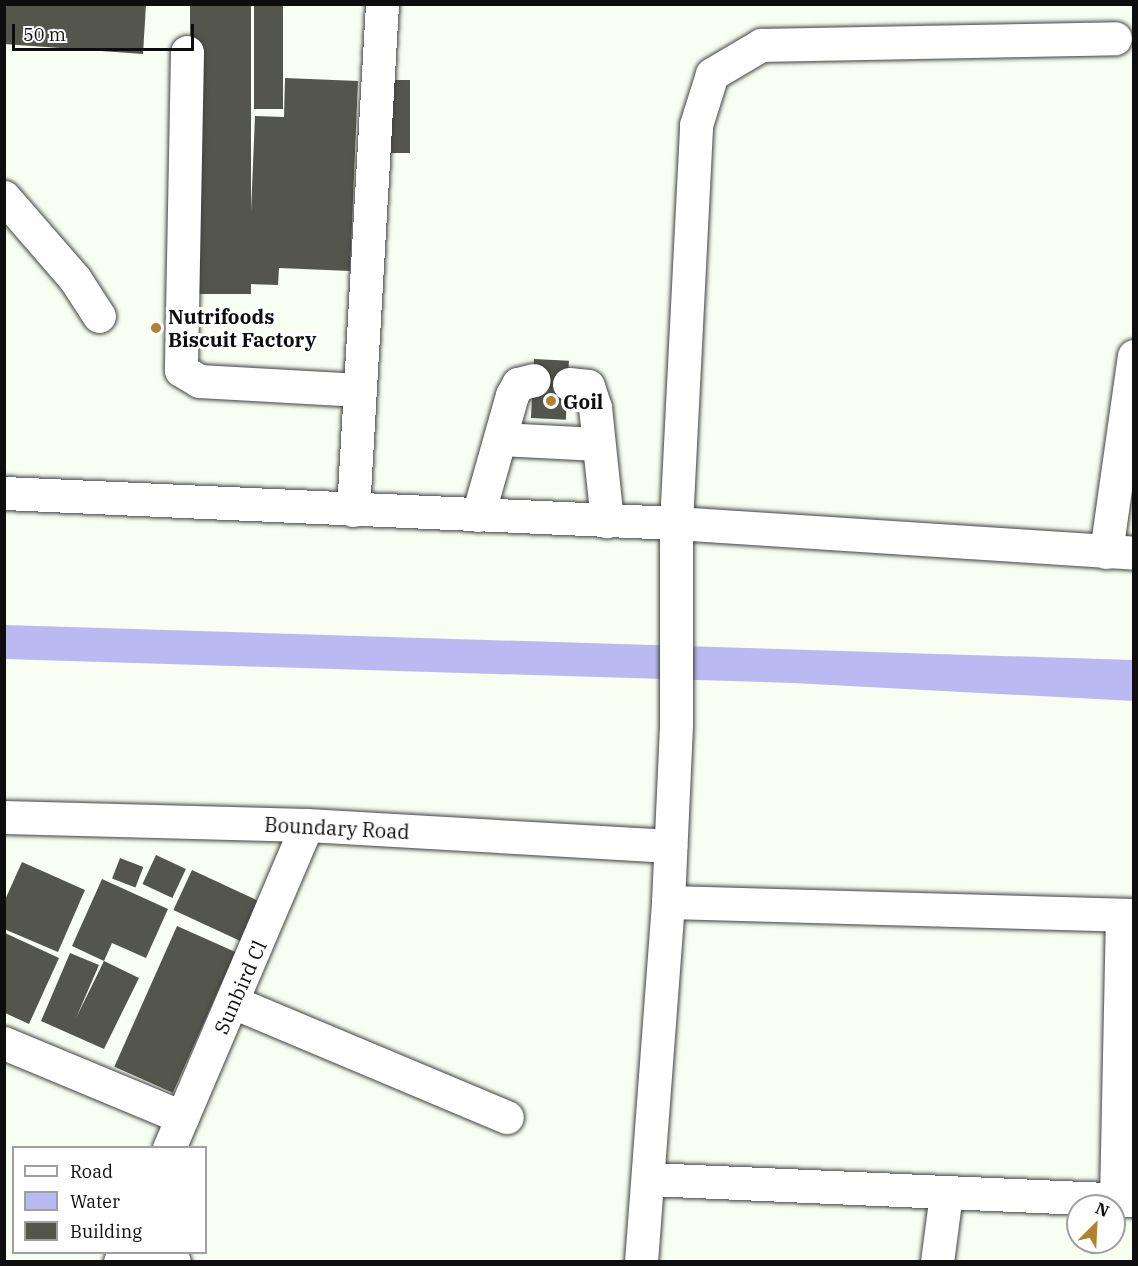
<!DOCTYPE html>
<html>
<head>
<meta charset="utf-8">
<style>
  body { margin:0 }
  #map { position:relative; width:1138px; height:1266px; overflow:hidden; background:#f8fef1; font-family:"IBM Plex Serif",serif }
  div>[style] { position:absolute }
  .water>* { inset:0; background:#bbb9f1 }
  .building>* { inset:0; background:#55564b; transform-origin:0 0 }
  .roads { filter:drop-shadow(0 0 2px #414141) drop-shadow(0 0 2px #414141) }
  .minor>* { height:33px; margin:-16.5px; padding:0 16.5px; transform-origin:16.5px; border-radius:16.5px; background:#fff }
  .dots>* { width:16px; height:16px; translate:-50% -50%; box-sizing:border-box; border:3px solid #fff; border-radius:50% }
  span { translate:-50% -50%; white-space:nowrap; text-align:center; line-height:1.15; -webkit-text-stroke:6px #fff; paint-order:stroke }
  .poi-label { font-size:20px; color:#0e0e0e; font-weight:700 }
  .left { translate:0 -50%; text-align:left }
  .street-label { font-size:20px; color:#0e0e0e }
  .frame { position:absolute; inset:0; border:6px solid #0e0e0e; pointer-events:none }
  .legend { position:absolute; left:12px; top:1146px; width:195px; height:108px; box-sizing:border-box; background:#fff; border:2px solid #9f9f9f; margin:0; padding:8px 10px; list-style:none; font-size:18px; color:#0e0e0e }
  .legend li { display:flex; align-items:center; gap:12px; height:30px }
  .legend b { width:30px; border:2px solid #9f9f9f }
  .north { position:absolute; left:1066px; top:1194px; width:60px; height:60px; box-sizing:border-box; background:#fff; border:2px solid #9f9f9f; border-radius:50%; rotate:24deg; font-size:16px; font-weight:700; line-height:24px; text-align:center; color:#0e0e0e }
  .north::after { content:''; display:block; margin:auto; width:21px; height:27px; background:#b38132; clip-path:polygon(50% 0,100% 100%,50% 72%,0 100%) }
  .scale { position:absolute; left:12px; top:24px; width:182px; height:27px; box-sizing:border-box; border:3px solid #0e0e0e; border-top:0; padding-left:8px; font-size:18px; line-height:21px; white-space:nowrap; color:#0e0e0e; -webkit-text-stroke:4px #fff; paint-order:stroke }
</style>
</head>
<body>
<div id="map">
  <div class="water">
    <div style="clip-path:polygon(5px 625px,1133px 660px,1134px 701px,793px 683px,5px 659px)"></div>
  </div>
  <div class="building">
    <div style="clip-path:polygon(4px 4px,146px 4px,143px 54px,4px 44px)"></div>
    <div style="left:190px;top:4px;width:61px;height:290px"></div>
    <div style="left:254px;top:4px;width:29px;height:105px"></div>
    <div style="clip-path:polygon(285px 78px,358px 81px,350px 271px,279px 268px,278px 285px,248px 284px,255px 116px,284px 117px)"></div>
    <div style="left:381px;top:80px;width:29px;height:73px"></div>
    <div style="left:534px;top:359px;width:35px;height:59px;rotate:3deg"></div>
    <div style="left:156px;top:855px;width:33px;height:32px;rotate:25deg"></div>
    <div style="left:120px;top:858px;width:25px;height:22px;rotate:21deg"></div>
    <div style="clip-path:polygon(22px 862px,85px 890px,58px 952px,4px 929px,4px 902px)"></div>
    <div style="left:192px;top:870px;width:75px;height:44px;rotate:25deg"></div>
    <div style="clip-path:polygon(102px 879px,168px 909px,146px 958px,112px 943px,104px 961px,72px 946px)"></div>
    <div style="left:177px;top:926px;width:64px;height:154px;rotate:24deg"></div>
    <div style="clip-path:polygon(5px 933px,59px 958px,29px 1024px,5px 1013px)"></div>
    <div style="clip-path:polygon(70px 953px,99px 965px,76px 1018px,104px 961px,139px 978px,104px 1049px,41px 1021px)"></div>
  </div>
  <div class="roads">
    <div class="minor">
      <div style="left:187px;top:52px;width:318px;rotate:91.1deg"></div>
      <div style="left:181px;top:370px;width:21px;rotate:31deg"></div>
      <div style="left:199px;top:381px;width:161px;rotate:3.2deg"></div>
      <div style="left:4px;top:197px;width:108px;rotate:49.1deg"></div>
      <div style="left:75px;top:279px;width:44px;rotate:57deg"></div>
      <div style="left:569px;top:384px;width:19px;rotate:6deg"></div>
      <div style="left:588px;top:386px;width:22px;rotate:72deg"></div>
      <div style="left:595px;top:407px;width:115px;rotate:84deg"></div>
      <div style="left:500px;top:439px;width:98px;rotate:2.9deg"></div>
      <div style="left:4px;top:493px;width:673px;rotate:2.56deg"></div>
      <div style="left:676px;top:523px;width:459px;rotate:3.7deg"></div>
      <div style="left:353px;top:510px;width:507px;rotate:-86.72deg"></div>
      <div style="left:478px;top:515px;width:125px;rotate:-74.2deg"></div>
      <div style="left:512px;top:395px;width:13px;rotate:-61deg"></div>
      <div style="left:518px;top:384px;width:16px;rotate:-14deg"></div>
      <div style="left:1106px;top:552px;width:198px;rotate:-81.9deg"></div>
      <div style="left:4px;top:817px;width:303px;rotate:1.5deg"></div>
      <div style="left:307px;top:825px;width:364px;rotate:3.3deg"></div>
      <div style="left:668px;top:902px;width:466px;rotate:1.6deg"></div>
      <div style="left:233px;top:1002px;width:297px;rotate:22.8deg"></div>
      <div style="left:4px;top:1043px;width:193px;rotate:22.6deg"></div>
      <div style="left:169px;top:1148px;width:351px;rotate:-66.9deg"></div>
      <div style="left:648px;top:1179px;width:486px;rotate:2.5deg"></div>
      <div style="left:1116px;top:1199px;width:284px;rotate:-88.8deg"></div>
      <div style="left:153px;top:1252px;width:23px;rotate:25deg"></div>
      <div style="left:120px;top:1262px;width:11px;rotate:-68deg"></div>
      <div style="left:641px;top:1262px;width:361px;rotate:-85.7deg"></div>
      <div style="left:668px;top:902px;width:178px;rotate:-87.4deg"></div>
      <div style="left:676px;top:724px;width:201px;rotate:-90deg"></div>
      <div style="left:676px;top:523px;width:399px;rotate:-87.1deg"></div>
      <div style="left:696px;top:125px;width:53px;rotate:-72.6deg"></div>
      <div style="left:712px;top:74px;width:57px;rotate:-30.6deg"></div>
      <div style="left:761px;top:45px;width:354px;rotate:-1.1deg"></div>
      <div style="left:937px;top:1262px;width:69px;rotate:-82.5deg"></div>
    </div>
  </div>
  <div class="dots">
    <div style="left:156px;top:328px;background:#b38132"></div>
    <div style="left:551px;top:401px;background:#b38132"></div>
  </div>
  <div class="poi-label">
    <span class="left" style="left:168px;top:328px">Nutrifoods<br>Biscuit Factory</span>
    <span class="left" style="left:563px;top:401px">Goil</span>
  </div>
  <div class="street-label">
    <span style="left:337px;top:828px;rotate:3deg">Boundary Road</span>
    <span style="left:240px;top:987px;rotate:-66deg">Sunbird Cl</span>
  </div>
  <div class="frame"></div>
  <ul class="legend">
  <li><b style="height:8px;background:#fff"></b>Road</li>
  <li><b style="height:16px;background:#bbb9f1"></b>Water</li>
  <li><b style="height:16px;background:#55564b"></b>Building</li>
  </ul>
  <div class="north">N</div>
  <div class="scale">50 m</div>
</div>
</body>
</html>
